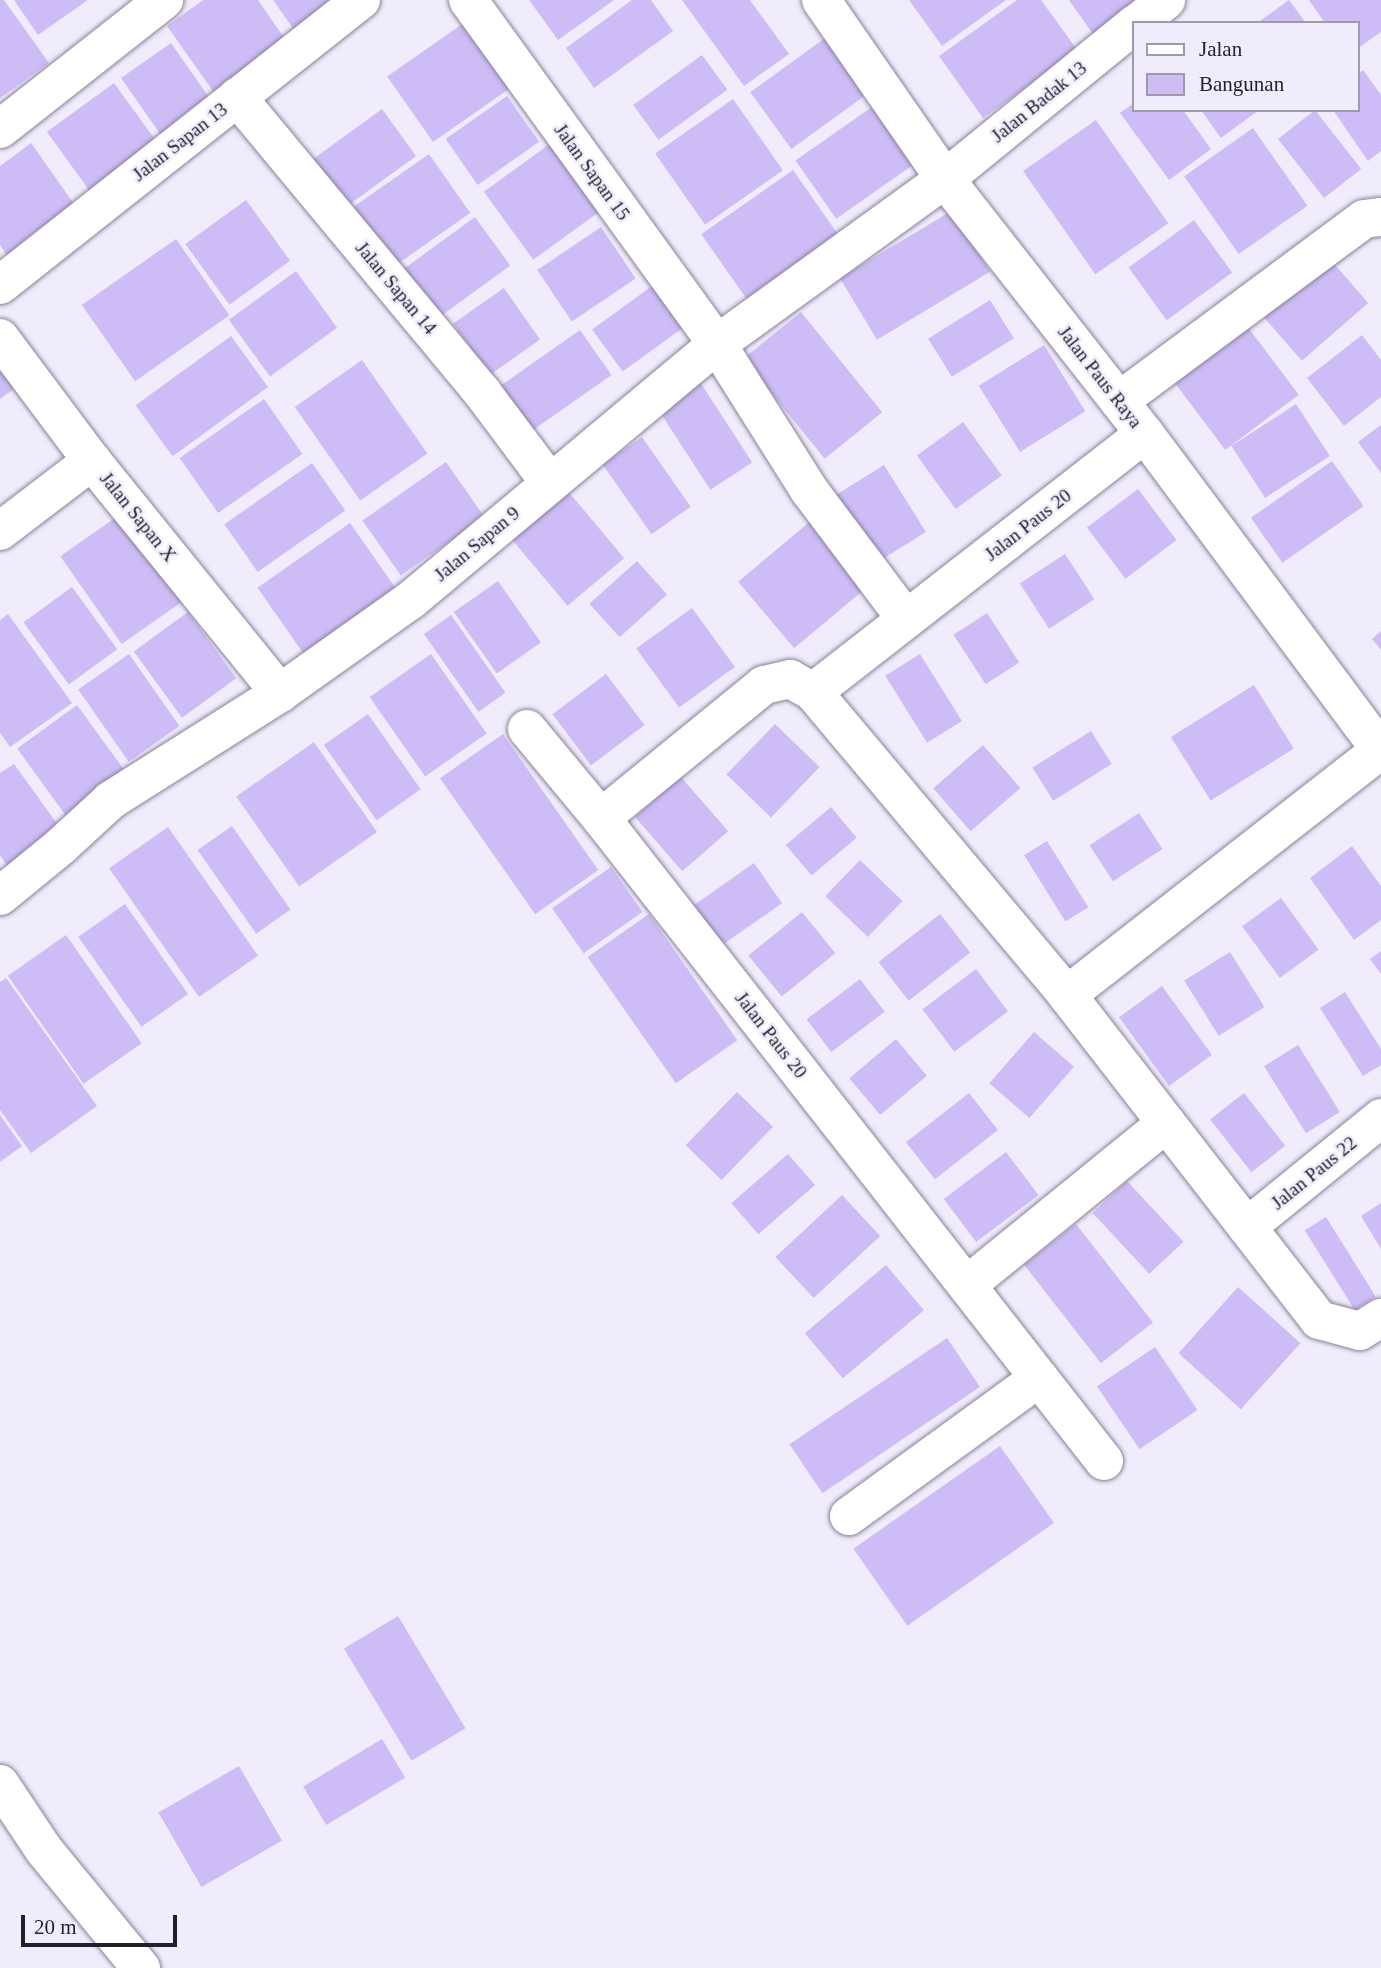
<!DOCTYPE html>
<html>
<head>
<meta charset="utf-8">
<style>
  body { margin:0 }
  #map { position:relative; width:1381px; height:1968px; overflow:hidden; background:#f1ecfc; font-family:"Times New Roman",serif }
  div>[style] { position:absolute }
  .building>* { inset:0; background:#cebcf7; transform-origin:0 0 }
  .roads { filter:drop-shadow(0 0 2px #89829a) drop-shadow(0 0 2px #89829a) }
  .minor>* { height:38px; margin:-19px; padding:0 19px; transform-origin:19px; border-radius:19px; background:#fff }
  span { translate:-50% -50%; white-space:nowrap; text-align:center; line-height:1.15; -webkit-text-stroke:5px #f1ecfc; paint-order:stroke }
  .street-label { font-size:19px; color:#221f28 }
  .legend { position:absolute; left:1132px; top:21px; width:228px; height:91px; box-sizing:border-box; background:#f1ecfc; border:2px solid #9e9aa7; margin:0; padding:9px 12px; list-style:none; font-size:21px; color:#221f28 }
  .legend li { display:flex; align-items:center; gap:14px; height:35px }
  .legend b { width:35px; border:2px solid #9e9aa7 }
  .scale { position:absolute; left:21px; top:1915px; width:156px; height:32px; box-sizing:border-box; border:4px solid #221f28; border-top:0; padding-left:9px; font-size:21px; line-height:24px; white-space:nowrap; color:#221f28; -webkit-text-stroke:5px #f1ecfc; paint-order:stroke }
</style>
</head>
<body>
<div id="map">
  <div class="building">
    <div style="clip-path:polygon(0 0,4px 0,49px 63px,0 98px)"></div>
    <div style="clip-path:polygon(14px 0,88px 0,38px 35px)"></div>
    <div style="clip-path:polygon(203px 0,258px 0,287px 42px,215px 94px,167px 26px)"></div>
    <div style="clip-path:polygon(273px 0,345px 0,297px 34px)"></div>
    <div style="clip-path:polygon(529px 0,614px 0,558px 40px)"></div>
    <div style="clip-path:polygon(632px 0,651px 0,673px 31px,594px 88px,566px 48px)"></div>
    <div style="clip-path:polygon(682px 0,750px 0,789px 54px,744px 86px)"></div>
    <div style="clip-path:polygon(909px 0,1006px 0,942px 46px)"></div>
    <div style="clip-path:polygon(1017px 0,1041px 0,1078px 51px,983px 118px,939px 56px)"></div>
    <div style="clip-path:polygon(1069px 0,1146px 0,1095px 37px)"></div>
    <div style="clip-path:polygon(1289px 0,1306px 23px,1257px 23px)"></div>
    <div style="clip-path:polygon(1309px 0,1381px 0,1381px 32px,1358px 48px,1358px 23px,1325px 23px)"></div>
    <div style="left:465px;top:22px;width:80px;height:95px;rotate:55deg"></div>
    <div style="left:836px;top:30px;width:70px;height:106px;rotate:54deg"></div>
    <div style="left:171px;top:43px;width:75px;height:61px;rotate:55deg"></div>
    <div style="left:702px;top:55px;width:43px;height:85px;rotate:54deg"></div>
    <div style="clip-path:polygon(1363px 70px,1381px 95px,1381px 151px,1368px 161px,1333px 110px,1358px 110px,1358px 74px)"></div>
    <div style="left:114px;top:83px;width:74px;height:83px;rotate:54deg"></div>
    <div style="left:507px;top:96px;width:56px;height:75px;rotate:55deg"></div>
    <div style="left:733px;top:99px;width:87px;height:95px;rotate:55deg"></div>
    <div style="left:879px;top:102px;width:71px;height:102px;rotate:55deg"></div>
    <div style="clip-path:polygon(1134px 103px,1134px 110px,1183px 110px,1211px 149px,1169px 180px,1120px 113px)"></div>
    <div style="left:382px;top:109px;width:58px;height:94px;rotate:54deg"></div>
    <div style="clip-path:polygon(1201px 110px,1259px 110px,1221px 138px)"></div>
    <div style="left:1315px;top:110px;width:75px;height:47px;rotate:52deg"></div>
    <div style="left:1096px;top:120px;width:126px;height:89px;rotate:55deg"></div>
    <div style="left:1253px;top:128px;width:95px;height:84px;rotate:55deg"></div>
    <div style="clip-path:polygon(31px 143px,79px 211px,10px 260px,0 245px,0 166px)"></div>
    <div style="left:551px;top:143px;width:84px;height:83px;rotate:54deg"></div>
    <div style="left:429px;top:154px;width:72px;height:92px;rotate:55deg"></div>
    <div style="left:793px;top:170px;width:85px;height:112px;rotate:55deg"></div>
    <div style="left:246px;top:200px;width:75px;height:75px;rotate:54deg"></div>
    <div style="left:953px;top:210px;width:72px;height:132px;rotate:59deg"></div>
    <div style="left:475px;top:217px;width:60px;height:90px;rotate:54deg"></div>
    <div style="left:1194px;top:220px;width:65px;height:81px;rotate:54deg"></div>
    <div style="left:601px;top:227px;width:62px;height:77px;rotate:56deg"></div>
    <div style="left:176px;top:239px;width:93px;height:115px;rotate:55deg"></div>
    <div style="left:1323px;top:251px;width:69px;height:88px;rotate:49deg"></div>
    <div style="left:296px;top:271px;width:70px;height:83px;rotate:54deg"></div>
    <div style="left:652px;top:286px;width:52px;height:74px;rotate:54deg"></div>
    <div style="left:504px;top:288px;width:63px;height:62px;rotate:55deg"></div>
    <div style="left:990px;top:300px;width:45px;height:73px;rotate:58deg"></div>
    <div style="left:801px;top:312px;width:129px;height:74px;rotate:51deg"></div>
    <div style="left:1241px;top:318px;width:96px;height:92px;rotate:53deg"></div>
    <div style="left:580px;top:330px;width:55px;height:98px;rotate:55deg"></div>
    <div style="clip-path:polygon(1362px 335px,1381px 360px,1381px 397px,1344px 426px,1307px 378px)"></div>
    <div style="left:231px;top:336px;width:63px;height:118px;rotate:54deg"></div>
    <div style="left:1044px;top:345px;width:78px;height:77px;rotate:58deg"></div>
    <div style="left:362px;top:360px;width:114px;height:82px;rotate:55deg"></div>
    <div style="clip-path:polygon(0 361px,18px 386px,0 399px)"></div>
    <div style="left:700px;top:382px;width:96px;height:50px;rotate:57deg"></div>
    <div style="left:264px;top:399px;width:67px;height:103px;rotate:55deg"></div>
    <div style="left:1296px;top:404px;width:62px;height:77px;rotate:57deg"></div>
    <div style="left:963px;top:422px;width:66px;height:57px;rotate:54deg"></div>
    <div style="clip-path:polygon(1381px 425px,1381px 473px,1358px 442px)"></div>
    <div style="left:642px;top:437px;width:85px;height:48px;rotate:55deg"></div>
    <div style="left:1332px;top:461px;width:55px;height:99px;rotate:55deg"></div>
    <div style="left:446px;top:462px;width:67px;height:102px;rotate:55deg"></div>
    <div style="left:312px;top:463px;width:58px;height:107px;rotate:55deg"></div>
    <div style="left:884px;top:465px;width:79px;height:67px;rotate:58deg"></div>
    <div style="left:1138px;top:489px;width:64px;height:64px;rotate:53deg"></div>
    <div style="left:567px;top:490px;width:89px;height:74px;rotate:50deg"></div>
    <div style="left:125px;top:511px;width:107px;height:79px;rotate:55deg"></div>
    <div style="left:814px;top:518px;width:87px;height:99px;rotate:50deg"></div>
    <div style="left:350px;top:523px;width:80px;height:113px;rotate:55deg"></div>
    <div style="left:1065px;top:554px;width:54px;height:54px;rotate:57deg"></div>
    <div style="left:637px;top:561px;width:45px;height:64px;rotate:48deg"></div>
    <div style="left:498px;top:581px;width:75px;height:54px;rotate:55deg"></div>
    <div style="left:72px;top:587px;width:77px;height:60px;rotate:54deg"></div>
    <div style="left:692px;top:608px;width:73px;height:69px;rotate:54deg"></div>
    <div style="left:188px;top:612px;width:82px;height:67px;rotate:54deg"></div>
    <div style="left:987px;top:613px;width:59px;height:40px;rotate:57deg"></div>
    <div style="clip-path:polygon(8px 614px,72px 703px,10px 747px,0 733px,0 620px)"></div>
    <div style="left:451px;top:615px;width:95px;height:33px;rotate:55deg"></div>
    <div style="clip-path:polygon(1381px 631px,1381px 650px,1372px 639px)"></div>
    <div style="left:129px;top:654px;width:88px;height:62px;rotate:55deg"></div>
    <div style="left:431px;top:654px;width:97px;height:75px;rotate:55deg"></div>
    <div style="left:920px;top:654px;width:79px;height:41px;rotate:58deg"></div>
    <div style="left:606px;top:674px;width:64px;height:67px;rotate:53deg"></div>
    <div style="left:1254px;top:685px;width:75px;height:98px;rotate:58deg"></div>
    <div style="left:77px;top:705px;width:88px;height:74px;rotate:54deg"></div>
    <div style="left:368px;top:714px;width:92px;height:54px;rotate:55deg"></div>
    <div style="left:775px;top:724px;width:62px;height:70px;rotate:44deg"></div>
    <div style="left:1091px;top:731px;width:39px;height:69px;rotate:58deg"></div>
    <div style="left:503px;top:734px;width:166px;height:77px;rotate:55deg"></div>
    <div style="left:314px;top:742px;width:110px;height:95px;rotate:55deg"></div>
    <div style="left:983px;top:745px;width:57px;height:66px;rotate:49deg"></div>
    <div style="clip-path:polygon(14px 764px,61px 829px,8px 867px,0 855px,0 773px)"></div>
    <div style="left:681px;top:777px;width:72px;height:61px;rotate:49deg"></div>
    <div style="left:831px;top:807px;width:40px;height:59px;rotate:50deg"></div>
    <div style="left:1139px;top:813px;width:43px;height:59px;rotate:57deg"></div>
    <div style="left:232px;top:826px;width:102px;height:42px;rotate:55deg"></div>
    <div style="left:168px;top:827px;width:157px;height:72px;rotate:55deg"></div>
    <div style="left:1047px;top:841px;width:78px;height:27px;rotate:58deg"></div>
    <div style="clip-path:polygon(1352px 846px,1381px 886px,1381px 920px,1354px 940px,1310px 878px)"></div>
    <div style="left:860px;top:860px;width:59px;height:50px;rotate:44deg"></div>
    <div style="left:754px;top:863px;width:49px;height:74px;rotate:55deg"></div>
    <div style="left:611px;top:867px;width:55px;height:72px;rotate:55deg"></div>
    <div style="left:1281px;top:898px;width:64px;height:48px;rotate:54deg"></div>
    <div style="left:125px;top:904px;width:110px;height:57px;rotate:55deg"></div>
    <div style="left:802px;top:912px;width:53px;height:69px;rotate:51deg"></div>
    <div style="left:649px;top:914px;width:154px;height:75px;rotate:55deg"></div>
    <div style="left:940px;top:914px;width:49px;height:78px;rotate:52deg"></div>
    <div style="left:66px;top:935px;width:132px;height:71px;rotate:55deg"></div>
    <div style="clip-path:polygon(1381px 951px,1381px 974px,1370px 959px)"></div>
    <div style="left:1230px;top:952px;width:65px;height:54px;rotate:58deg"></div>
    <div style="left:976px;top:969px;width:53px;height:67px;rotate:53deg"></div>
    <div style="clip-path:polygon(6px 978px,97px 1106px,31px 1153px,0 1110px,0 982px)"></div>
    <div style="left:860px;top:979px;width:41px;height:67px;rotate:53deg"></div>
    <div style="left:1162px;top:986px;width:85px;height:53px;rotate:54deg"></div>
    <div style="clip-path:polygon(1345px 992px,1381px 1049px,1381px 1065px,1363px 1076px,1320px 1008px)"></div>
    <div style="left:1034px;top:1032px;width:53px;height:68px;rotate:41deg"></div>
    <div style="left:896px;top:1039px;width:48px;height:61px;rotate:50deg"></div>
    <div style="left:1298px;top:1045px;width:79px;height:40px;rotate:58deg"></div>
    <div style="left:737px;top:1092px;width:50px;height:74px;rotate:44deg"></div>
    <div style="left:969px;top:1093px;width:47px;height:80px;rotate:52deg"></div>
    <div style="left:1244px;top:1093px;width:67px;height:43px;rotate:52deg"></div>
    <div style="clip-path:polygon(0 1115px,22px 1146px,0 1162px)"></div>
    <div style="left:1006px;top:1152px;width:54px;height:78px;rotate:53deg"></div>
    <div style="left:788px;top:1154px;width:41px;height:75px;rotate:49deg"></div>
    <div style="left:1127px;top:1181px;width:83px;height:47px;rotate:47deg"></div>
    <div style="left:842px;top:1195px;width:56px;height:91px;rotate:47deg"></div>
    <div style="clip-path:polygon(1381px 1203px,1381px 1249px,1361px 1216px)"></div>
    <div style="left:1326px;top:1217px;width:94px;height:25px;rotate:58deg"></div>
    <div style="left:1076px;top:1224px;width:125px;height:66px;rotate:52deg"></div>
    <div style="left:886px;top:1265px;width:59px;height:106px;rotate:50deg"></div>
    <div style="left:1238px;top:1287px;width:84px;height:89px;rotate:42deg"></div>
    <div style="left:947px;top:1338px;width:59px;height:190px;rotate:56deg"></div>
    <div style="left:1155px;top:1347px;width:76px;height:70px;rotate:56deg"></div>
    <div style="left:1000px;top:1446px;width:94px;height:179px;rotate:55deg"></div>
    <div style="left:398px;top:1616px;width:131px;height:63px;rotate:59deg"></div>
    <div style="left:382px;top:1739px;width:45px;height:92px;rotate:59deg"></div>
    <div style="left:239px;top:1766px;width:86px;height:93px;rotate:60deg"></div>
  </div>
  <div class="roads">
    <div class="minor">
      <div style="left:468px;top:0;width:425px;rotate:54.1deg"></div>
      <div style="left:717px;top:344px;width:173px;rotate:57.8deg"></div>
      <div style="left:809px;top:490px;width:161px;rotate:53.1deg"></div>
      <div style="left:821px;top:0;width:218px;rotate:55.3deg"></div>
      <div style="left:945px;top:179px;width:324px;rotate:51.9deg"></div>
      <div style="left:1145px;top:434px;width:395px;rotate:53.3deg"></div>
      <div style="left:1137px;top:23px;width:37px;rotate:-38deg"></div>
      <div style="left:237px;top:97px;width:383px;rotate:50.3deg"></div>
      <div style="left:482px;top:392px;width:114px;rotate:53.2deg"></div>
      <div style="left:0;top:129px;width:209px;rotate:-38.2deg"></div>
      <div style="left:0;top:285px;width:460px;rotate:-38.3deg"></div>
      <div style="left:0;top:338px;width:154px;rotate:53.2deg"></div>
      <div style="left:92px;top:461px;width:299px;rotate:51deg"></div>
      <div style="left:1119px;top:401px;width:305px;rotate:-36.6deg"></div>
      <div style="left:1364px;top:219px;width:17px;rotate:-7deg"></div>
      <div style="left:0;top:531px;width:116px;rotate:-37.3deg"></div>
      <div style="left:813px;top:692px;width:420px;rotate:-37.9deg"></div>
      <div style="left:527px;top:729px;width:116px;rotate:50.3deg"></div>
      <div style="left:0;top:896px;width:79px;rotate:-39.3deg"></div>
      <div style="left:61px;top:846px;width:68px;rotate:-42.6deg"></div>
      <div style="left:111px;top:800px;width:200px;rotate:-32.3deg"></div>
      <div style="left:280px;top:693px;width:161px;rotate:-35.4deg"></div>
      <div style="left:411px;top:600px;width:399px;rotate:-39.9deg"></div>
      <div style="left:717px;top:344px;width:281px;rotate:-35.9deg"></div>
      <div style="left:945px;top:179px;width:244px;rotate:-39.2deg"></div>
      <div style="left:1067px;top:995px;width:398px;rotate:-38deg"></div>
      <div style="left:1247px;top:1227px;width:173px;rotate:-39.1deg"></div>
      <div style="left:967px;top:1285px;width:257px;rotate:-39.1deg"></div>
      <div style="left:1104px;top:1461px;width:816px;rotate:-128.04deg"></div>
      <div style="left:601px;top:818px;width:210px;rotate:-39.2deg"></div>
      <div style="left:764px;top:685px;width:27px;rotate:-13deg"></div>
      <div style="left:790px;top:679px;width:26px;rotate:29deg"></div>
      <div style="left:813px;top:692px;width:395px;rotate:50deg"></div>
      <div style="left:1067px;top:995px;width:411px;rotate:52.2deg"></div>
      <div style="left:1319px;top:1320px;width:42px;rotate:15deg"></div>
      <div style="left:1360px;top:1331px;width:25px;rotate:-32deg"></div>
      <div style="left:849px;top:1516px;width:235px;rotate:-36deg"></div>
      <div style="left:0;top:1784px;width:79px;rotate:56.3deg"></div>
      <div style="left:44px;top:1850px;width:153px;rotate:50.6deg"></div>
    </div>
  </div>
  <div class="street-label">
    <span style="left:1039px;top:102px;rotate:-39deg">Jalan Badak 13</span>
    <span style="left:180px;top:142px;rotate:-38deg">Jalan Sapan 13</span>
    <span style="left:592px;top:172px;rotate:54deg">Jalan Sapan 15</span>
    <span style="left:396px;top:288px;rotate:50deg">Jalan Sapan 14</span>
    <span style="left:1100px;top:377px;rotate:52deg">Jalan Paus Raya</span>
    <span style="left:138px;top:517px;rotate:51deg">Jalan Sapan X</span>
    <span style="left:1028px;top:525px;rotate:-38deg">Jalan Paus 20</span>
    <span style="left:477px;top:544px;rotate:-40deg">Jalan Sapan 9</span>
    <span style="left:771px;top:1035px;rotate:52deg">Jalan Paus 20</span>
    <span style="left:1314px;top:1173px;rotate:-39deg">Jalan Paus 22</span>
  </div>
  <ul class="legend">
  <li><b style="height:9px;background:#fff"></b>Jalan</li>
  <li><b style="height:19px;background:#cebcf7"></b>Bangunan</li>
  </ul>
  <div class="scale">20 m</div>
</div>
</body>
</html>
